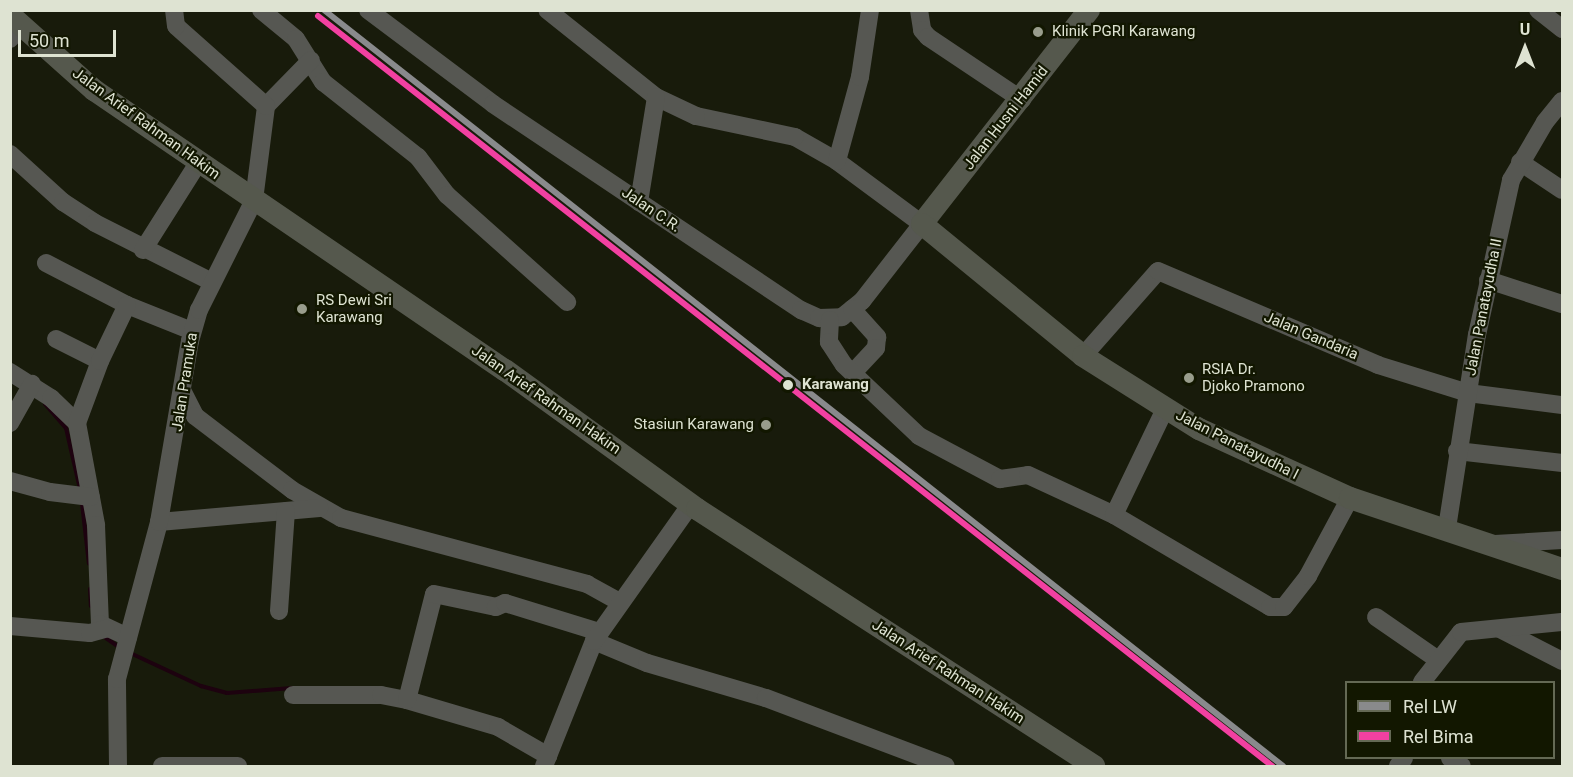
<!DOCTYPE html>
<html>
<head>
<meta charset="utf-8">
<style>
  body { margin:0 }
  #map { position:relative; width:1573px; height:777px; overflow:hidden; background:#181b0b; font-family:Roboto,sans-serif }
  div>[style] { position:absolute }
  .stream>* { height:4px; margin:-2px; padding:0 2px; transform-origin:2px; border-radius:2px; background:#1d020f }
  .minor>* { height:18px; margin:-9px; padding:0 9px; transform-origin:9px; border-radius:9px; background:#565752 }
  .major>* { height:22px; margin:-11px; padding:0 11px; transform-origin:11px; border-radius:11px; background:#55584d }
  .rail-1>* { height:6px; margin:-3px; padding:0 3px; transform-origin:3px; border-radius:3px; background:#898a8c }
  .rail-2>* { height:6px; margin:-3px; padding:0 3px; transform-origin:3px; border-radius:3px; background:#f240a1 }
  .dots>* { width:16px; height:16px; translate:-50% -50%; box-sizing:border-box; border:3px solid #121700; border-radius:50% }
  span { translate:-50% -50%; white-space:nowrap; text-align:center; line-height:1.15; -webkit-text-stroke:4.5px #121700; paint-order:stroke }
  .poi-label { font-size:15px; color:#dee3d2 }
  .left { translate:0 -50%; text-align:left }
  .right { translate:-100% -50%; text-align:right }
  .street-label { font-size:15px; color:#dee3d2 }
  .stop-label { font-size:15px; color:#dee3d2; font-weight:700 }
  .frame { position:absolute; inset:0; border:12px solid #dee3d2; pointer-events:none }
  .legend { position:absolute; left:1345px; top:681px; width:210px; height:78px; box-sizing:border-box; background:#121700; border:2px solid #646954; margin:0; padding:8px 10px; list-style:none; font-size:18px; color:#dee3d2 }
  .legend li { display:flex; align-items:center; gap:12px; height:30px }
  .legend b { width:30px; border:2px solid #646954 }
  .north { position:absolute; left:1495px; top:18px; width:60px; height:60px; -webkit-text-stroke:4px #121700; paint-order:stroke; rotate:0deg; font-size:16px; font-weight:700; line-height:24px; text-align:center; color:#dee3d2 }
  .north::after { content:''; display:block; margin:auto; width:21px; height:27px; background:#dee3d2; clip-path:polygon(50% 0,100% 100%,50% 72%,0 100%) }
  .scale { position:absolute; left:18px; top:30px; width:98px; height:27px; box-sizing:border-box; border:3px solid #dee3d2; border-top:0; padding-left:8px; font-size:18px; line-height:21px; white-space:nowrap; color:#dee3d2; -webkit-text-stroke:4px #121700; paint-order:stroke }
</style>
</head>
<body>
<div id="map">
  <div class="stream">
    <div style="left:45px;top:404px;width:32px;rotate:49deg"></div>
    <div style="left:66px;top:428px;width:63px;rotate:77.1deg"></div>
    <div style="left:82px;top:503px;width:61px;rotate:83.5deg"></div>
    <div style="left:90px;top:589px;width:17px;rotate:87deg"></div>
    <div style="left:103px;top:636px;width:19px;rotate:35deg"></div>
    <div style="left:128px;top:652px;width:81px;rotate:25deg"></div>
    <div style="left:201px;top:686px;width:27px;rotate:15deg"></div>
    <div style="left:227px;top:693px;width:65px;rotate:-4.4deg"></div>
  </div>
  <div class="minor">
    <div style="left:261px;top:10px;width:45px;rotate:39.6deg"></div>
    <div style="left:296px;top:39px;width:51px;rotate:57.9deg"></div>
    <div style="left:323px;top:82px;width:121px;rotate:38.3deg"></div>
    <div style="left:418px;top:157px;width:48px;rotate:52.7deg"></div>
    <div style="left:447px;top:195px;width:161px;rotate:41.7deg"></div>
    <div style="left:368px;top:10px;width:156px;rotate:36.9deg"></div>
    <div style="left:493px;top:104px;width:371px;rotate:33.8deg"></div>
    <div style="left:801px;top:310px;width:20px;rotate:24deg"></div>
    <div style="left:819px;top:318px;width:23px;rotate:-2deg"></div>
    <div style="left:842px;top:317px;width:26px;rotate:-39deg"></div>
    <div style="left:862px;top:301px;width:98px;rotate:-52.1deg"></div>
    <div style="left:922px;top:224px;width:106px;rotate:-143.5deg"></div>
    <div style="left:837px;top:161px;width:48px;rotate:-150.3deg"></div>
    <div style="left:795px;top:137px;width:101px;rotate:-168deg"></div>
    <div style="left:696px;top:116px;width:44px;rotate:-154.6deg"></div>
    <div style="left:656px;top:97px;width:139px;rotate:-141.4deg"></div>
    <div style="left:919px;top:10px;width:20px;rotate:81deg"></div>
    <div style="left:922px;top:30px;width:9px;rotate:49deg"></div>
    <div style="left:928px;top:37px;width:113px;rotate:33.8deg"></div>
    <div style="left:1538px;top:10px;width:31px;rotate:38deg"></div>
    <div style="left:10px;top:39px;width:17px;rotate:-50deg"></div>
    <div style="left:266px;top:106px;width:64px;rotate:-45.6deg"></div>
    <div style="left:10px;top:154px;width:72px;rotate:42.2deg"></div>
    <div style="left:63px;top:202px;width:38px;rotate:33deg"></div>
    <div style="left:95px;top:223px;width:131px;rotate:26.8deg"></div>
    <div style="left:837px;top:161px;width:87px;rotate:-74.7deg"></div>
    <div style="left:860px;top:77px;width:68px;rotate:-81.5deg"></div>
    <div style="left:1520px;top:162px;width:50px;rotate:33.7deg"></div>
    <div style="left:639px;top:202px;width:106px;rotate:-80.8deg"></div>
    <div style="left:143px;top:250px;width:103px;rotate:-57.7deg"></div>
    <div style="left:46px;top:263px;width:91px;rotate:27.4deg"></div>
    <div style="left:127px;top:305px;width:70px;rotate:21.8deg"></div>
    <div style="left:1488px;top:280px;width:78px;rotate:18deg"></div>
    <div style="left:852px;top:309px;width:38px;rotate:48deg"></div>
    <div style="left:877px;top:337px;width:11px;rotate:95deg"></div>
    <div style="left:876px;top:348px;width:34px;rotate:133deg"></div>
    <div style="left:830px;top:320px;width:22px;rotate:93deg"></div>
    <div style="left:829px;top:342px;width:27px;rotate:57deg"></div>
    <div style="left:844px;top:365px;width:103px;rotate:43.4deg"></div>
    <div style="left:919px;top:436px;width:92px;rotate:28deg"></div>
    <div style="left:1000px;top:479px;width:28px;rotate:-8deg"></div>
    <div style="left:1028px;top:475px;width:95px;rotate:24.9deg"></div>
    <div style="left:1114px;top:515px;width:181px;rotate:30.5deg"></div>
    <div style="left:1270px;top:607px;width:14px"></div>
    <div style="left:1284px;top:607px;width:39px;rotate:-52deg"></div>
    <div style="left:1308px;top:576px;width:89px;rotate:-61.7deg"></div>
    <div style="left:56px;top:339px;width:49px;rotate:26.6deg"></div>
    <div style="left:1083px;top:356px;width:113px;rotate:-48.6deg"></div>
    <div style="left:1158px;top:271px;width:239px;rotate:23.1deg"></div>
    <div style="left:1378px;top:365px;width:94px;rotate:17.3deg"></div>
    <div style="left:1468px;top:393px;width:95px;rotate:7.3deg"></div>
    <div style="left:10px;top:372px;width:49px;rotate:32.4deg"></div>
    <div style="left:51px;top:398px;width:36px;rotate:44deg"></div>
    <div style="left:77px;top:423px;width:104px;rotate:79.4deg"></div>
    <div style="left:96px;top:525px;width:99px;rotate:87.7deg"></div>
    <div style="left:100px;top:624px;width:31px;rotate:25deg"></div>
    <div style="left:183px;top:392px;width:27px;rotate:63deg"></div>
    <div style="left:195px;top:416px;width:122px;rotate:37.3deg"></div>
    <div style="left:292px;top:490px;width:56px;rotate:29.7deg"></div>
    <div style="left:341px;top:518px;width:255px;rotate:15deg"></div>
    <div style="left:587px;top:584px;width:37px;rotate:29deg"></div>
    <div style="left:10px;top:423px;width:45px;rotate:-60.6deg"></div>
    <div style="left:77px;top:423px;width:66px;rotate:-69.6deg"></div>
    <div style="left:100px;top:361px;width:62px;rotate:-64.3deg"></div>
    <div style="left:1457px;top:451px;width:106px;rotate:6.5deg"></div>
    <div style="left:10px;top:481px;width:41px;rotate:15.4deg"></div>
    <div style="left:50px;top:492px;width:41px;rotate:7deg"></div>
    <div style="left:1114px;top:515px;width:118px;rotate:-64.3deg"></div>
    <div style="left:159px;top:522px;width:161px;rotate:-5deg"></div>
    <div style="left:1447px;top:528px;width:195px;rotate:-81.2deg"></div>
    <div style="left:1477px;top:335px;width:159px;rotate:-77.6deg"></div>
    <div style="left:1511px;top:180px;width:67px;rotate:-59.6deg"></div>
    <div style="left:1545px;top:122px;width:27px;rotate:-51deg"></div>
    <div style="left:1495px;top:544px;width:67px;rotate:-3.4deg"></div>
    <div style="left:279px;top:611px;width:100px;rotate:-86deg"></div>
    <div style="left:1376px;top:617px;width:75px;rotate:34.7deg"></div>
    <div style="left:10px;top:626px;width:80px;rotate:5deg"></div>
    <div style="left:90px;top:633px;width:16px;rotate:-15deg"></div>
    <div style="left:1500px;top:629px;width:70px;rotate:27.3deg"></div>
    <div style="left:594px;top:641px;width:57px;rotate:22.5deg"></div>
    <div style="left:647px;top:663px;width:124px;rotate:16.4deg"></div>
    <div style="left:766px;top:698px;width:192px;rotate:20.7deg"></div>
    <div style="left:1422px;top:682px;width:63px;rotate:-52deg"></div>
    <div style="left:1461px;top:632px;width:101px;rotate:-5.7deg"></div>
    <div style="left:293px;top:695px;width:88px"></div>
    <div style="left:381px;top:695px;width:26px;rotate:11deg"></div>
    <div style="left:407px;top:700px;width:95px;rotate:16.5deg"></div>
    <div style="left:498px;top:727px;width:58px;rotate:30.1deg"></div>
    <div style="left:407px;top:700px;width:109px;rotate:-75.7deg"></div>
    <div style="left:434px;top:594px;width:63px;rotate:11.8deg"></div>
    <div style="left:496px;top:607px;width:10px;rotate:-24deg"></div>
    <div style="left:505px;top:603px;width:98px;rotate:17.1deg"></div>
    <div style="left:1450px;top:758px;width:14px;rotate:34deg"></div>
    <div style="left:118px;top:766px;width:87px;rotate:-90.7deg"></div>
    <div style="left:117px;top:679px;width:163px;rotate:-75deg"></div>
    <div style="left:159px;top:522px;width:184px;rotate:-80.3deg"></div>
    <div style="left:190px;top:341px;width:32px;rotate:-74deg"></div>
    <div style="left:199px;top:310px;width:123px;rotate:-63.4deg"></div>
    <div style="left:254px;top:200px;width:95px;rotate:-82.7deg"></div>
    <div style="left:266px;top:106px;width:120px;rotate:-138.4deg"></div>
    <div style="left:176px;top:26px;width:16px;rotate:-97deg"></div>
    <div style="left:162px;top:766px;width:76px"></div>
    <div style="left:544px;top:766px;width:135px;rotate:-68.2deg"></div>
    <div style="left:594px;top:641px;width:168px;rotate:-54.7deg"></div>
    <div style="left:1398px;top:766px;width:10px;rotate:-53deg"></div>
  </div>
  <div class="major">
    <div style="left:1089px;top:10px;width:271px;rotate:128deg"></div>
    <div style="left:922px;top:224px;width:208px;rotate:39.3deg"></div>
    <div style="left:1083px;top:356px;width:137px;rotate:32.2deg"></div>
    <div style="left:1199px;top:429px;width:166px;rotate:24.6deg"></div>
    <div style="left:1350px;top:498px;width:224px;rotate:18.5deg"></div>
    <div style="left:10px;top:15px;width:113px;rotate:41.8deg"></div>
    <div style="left:94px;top:90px;width:497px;rotate:34.3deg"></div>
    <div style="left:505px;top:370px;width:237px;rotate:35.9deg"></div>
    <div style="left:697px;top:509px;width:473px;rotate:32.9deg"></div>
  </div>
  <div class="rail-1">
    <div style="left:324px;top:10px;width:1221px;rotate:38.25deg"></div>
  </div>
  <div class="rail-2">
    <div style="left:318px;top:16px;width:1214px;rotate:38.17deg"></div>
  </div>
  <div class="dots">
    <div style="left:1038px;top:32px;background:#999d8c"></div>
    <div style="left:302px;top:309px;background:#999d8c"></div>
    <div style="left:1189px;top:378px;background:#999d8c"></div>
    <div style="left:788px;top:385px;background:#dee3d2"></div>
    <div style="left:766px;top:425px;background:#999d8c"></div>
  </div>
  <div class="poi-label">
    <span class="left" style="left:1052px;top:32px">Klinik PGRI Karawang</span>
    <span class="left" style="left:316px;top:309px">RS Dewi Sri<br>Karawang</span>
    <span class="left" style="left:1202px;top:378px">RSIA Dr.<br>Djoko Pramono</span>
    <span class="right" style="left:754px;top:425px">Stasiun Karawang</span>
  </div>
  <div class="street-label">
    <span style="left:1006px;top:118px;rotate:-52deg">Jalan Husni Hamid</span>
    <span style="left:146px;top:124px;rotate:36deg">Jalan Arief Rahman Hakim</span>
    <span style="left:651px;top:210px;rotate:34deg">Jalan C.R.</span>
    <span style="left:1484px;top:307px;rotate:-79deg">Jalan Panatayudha II</span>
    <span style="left:1311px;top:336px;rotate:23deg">Jalan Gandaria</span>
    <span style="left:185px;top:382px;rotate:-81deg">Jalan Pramuka</span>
    <span style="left:546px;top:400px;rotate:35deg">Jalan Arief Rahman Hakim</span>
    <span style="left:1237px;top:445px;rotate:27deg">Jalan Panatayudha I</span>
    <span style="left:948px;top:672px;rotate:33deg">Jalan Arief Rahman Hakim</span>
  </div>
  <div class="stop-label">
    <span class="left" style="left:802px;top:385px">Karawang</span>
  </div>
  <div class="frame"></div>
  <ul class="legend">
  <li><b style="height:8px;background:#898a8c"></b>Rel LW</li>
  <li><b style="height:8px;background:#f240a1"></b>Rel Bima</li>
  </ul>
  <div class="north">U</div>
  <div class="scale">50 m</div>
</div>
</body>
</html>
